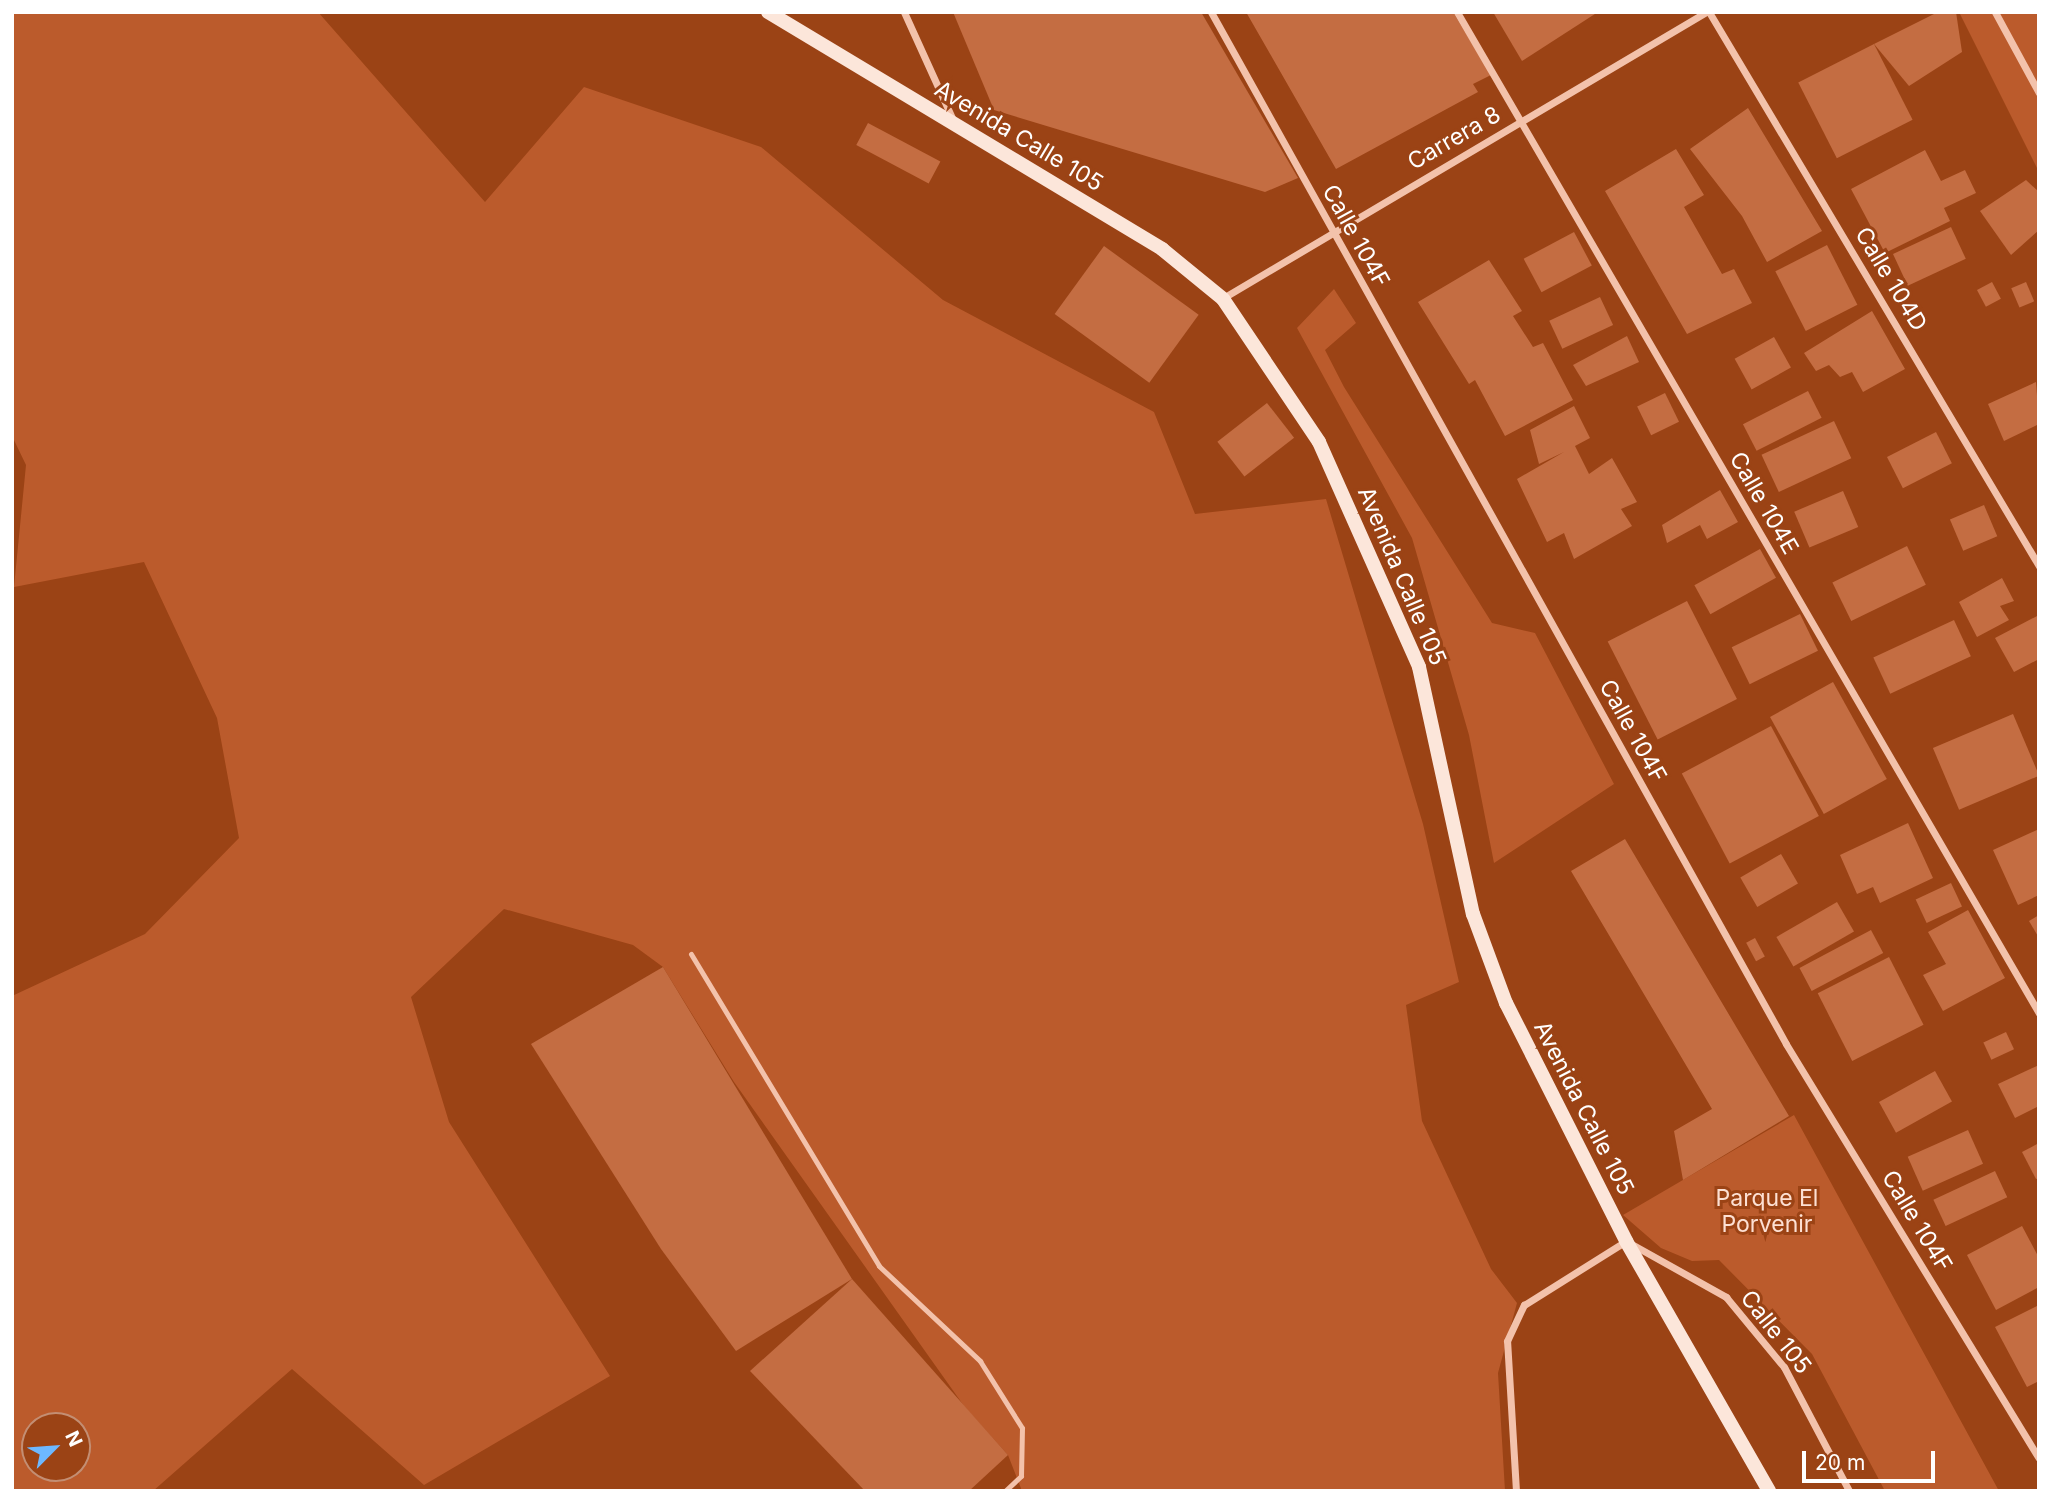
<!DOCTYPE html>
<html>
<head>
<meta charset="utf-8">
<style>
  body { margin:0 }
  #map { position:relative; width:2051px; height:1503px; overflow:hidden; background:#9b4315; font-family:Inter,sans-serif }
  div>[style] { position:absolute }
  .green>* { inset:0; background:#bb5b2c }
  .building>* { inset:0; background:#c46d42; transform-origin:0 0 }
  .lane>* { height:5px; margin:-2.5px; padding:0 2.5px; transform-origin:2.5px; border-radius:2.5px; background:#f3c2ab }
  .street>* { height:7px; margin:-3.5px; padding:0 3.5px; transform-origin:3.5px; border-radius:3.5px; background:#f3c2ab }
  .secondary>* { height:14px; margin:-7px; padding:0 7px; transform-origin:7px; border-radius:7px; background:#fce6da }
  span { translate:-50% -50%; white-space:nowrap; text-align:center; line-height:1.15; -webkit-text-stroke:6px #9b4315; paint-order:stroke }
  .street-label { font-size:23px; color:#fff }
  .park-label { font-size:23px; color:#fde0d3 }
  .frame { position:absolute; inset:0; border:14px solid #fff; pointer-events:none }
  .north { position:absolute; left:21px; top:1412px; width:70px; height:70px; box-sizing:border-box; background:#9b4315; border:2px solid #c38e73; border-radius:50%; rotate:65deg; font-size:19px; font-weight:700; line-height:28px; text-align:center; color:#fff }
  .north::after { content:''; display:block; margin:auto; width:24px; height:32px; background:#6db8ff; clip-path:polygon(50% 0,100% 100%,50% 72%,0 100%) }
  .scale { position:absolute; left:1802px; top:1451px; width:133px; height:32px; box-sizing:border-box; border:4px solid #fff; border-top:0; padding-left:9px; font-size:21px; line-height:24px; white-space:nowrap; color:#fff; -webkit-text-stroke:5px #9b4315; paint-order:stroke }
</style>
</head>
<body>
<div id="map">
  <div class="green">
    <div style="clip-path:polygon(evenodd,12px 12px,318px 12px,485px 202px,584px 87px,761px 147px,943px 300px,1154px 412px,1195px 514px,1326px 499px,1423px 824px,1459px 982px,1406px 1005px,1422px 1121px,1491px 1269px,1517px 1303px,1498px 1373px,1505px 1491px,1022px 1491px,1008px 1455px,964px 1406px,734px 1082px,663px 967px,633px 945px,504px 909px,411px 997px,449px 1122px,610px 1376px,424px 1485px,292px 1369px,153px 1491px,12px 1491px,12px 996px,145px 934px,239px 838px,217px 718px,144px 562px,14px 587px,26px 465px,12px 436px,12px 12px,35px 1426px,77px 1426px,77px 1468px,35px 1468px,35px 1426px)"></div>
    <div style="clip-path:polygon(1959px 12px,2039px 12px,2039px 172px)"></div>
    <div style="clip-path:polygon(1334px 289px,1356px 323px,1325px 350px,1344px 387px,1492px 623px,1535px 633px,1614px 784px,1494px 863px,1469px 735px,1412px 538px,1297px 328px)"></div>
    <div style="clip-path:polygon(1794px 1115px,1999px 1491px,1885px 1491px,1812px 1354px,1719px 1260px,1692px 1261px,1661px 1248px,1623px 1215px)"></div>
  </div>
  <div class="building">
    <div style="clip-path:polygon(953px 12px,1201px 12px,1298px 178px,1265px 192px,994px 110px)"></div>
    <div style="clip-path:polygon(1246px 12px,1453px 12px,1491px 75px,1473px 84px,1478px 92px,1336px 169px)"></div>
    <div style="clip-path:polygon(1493px 12px,1598px 12px,1522px 61px)"></div>
    <div style="clip-path:polygon(1938px 12px,1956px 12px,1962px 52px,1909px 86px,1874px 44px)"></div>
    <div style="left:1874px;top:44px;width:85px;height:85px;rotate:63deg"></div>
    <div style="clip-path:polygon(1748px 108px,1822px 231px,1767px 262px,1742px 216px,1690px 149px)"></div>
    <div style="left:868px;top:123px;width:82px;height:25px;rotate:28deg"></div>
    <div style="clip-path:polygon(1676px 149px,1704px 195px,1684px 207px,1722px 274px,1734px 269px,1752px 303px,1687px 334px,1605px 191px)"></div>
    <div style="clip-path:polygon(1925px 150px,1941px 181px,1965px 170px,1976px 193px,1944px 208px,1950px 221px,1885px 253px,1851px 189px)"></div>
    <div style="clip-path:polygon(2026px 180px,2039px 192px,2039px 230px,2011px 255px,1980px 211px)"></div>
    <div style="left:1951px;top:227px;width:35px;height:64px;rotate:65deg"></div>
    <div style="left:1574px;top:232px;width:38px;height:57px;rotate:62deg"></div>
    <div style="left:1827px;top:245px;width:67px;height:58px;rotate:63deg"></div>
    <div style="left:1104px;top:246px;width:117px;height:84px;rotate:36deg"></div>
    <div style="clip-path:polygon(1489px 260px,1522px 311px,1513px 316px,1533px 347px,1543px 343px,1573px 400px,1505px 436px,1475px 380px,1469px 384px,1418px 302px)"></div>
    <div style="left:1992px;top:282px;width:19px;height:17px;rotate:62deg"></div>
    <div style="left:2026px;top:282px;width:21px;height:16px;rotate:67deg"></div>
    <div style="left:1600px;top:297px;width:31px;height:56px;rotate:65deg"></div>
    <div style="clip-path:polygon(1872px 311px,1905px 369px,1863px 392px,1852px 372px,1840px 377px,1829px 365px,1816px 371px,1804px 353px)"></div>
    <div style="clip-path:polygon(1627px 336px,1639px 362px,1586px 386px,1573px 365px)"></div>
    <div style="left:1774px;top:337px;width:35px;height:45px;rotate:61deg"></div>
    <div style="clip-path:polygon(2036px 382px,2039px 424px,2004px 441px,1988px 404px)"></div>
    <div style="left:1808px;top:391px;width:30px;height:73px;rotate:63deg"></div>
    <div style="left:1665px;top:393px;width:32px;height:31px;rotate:64deg"></div>
    <div style="left:1267px;top:403px;width:44px;height:63px;rotate:52deg"></div>
    <div style="clip-path:polygon(1574px 406px,1590px 438px,1575px 446px,1589px 474px,1612px 458px,1637px 502px,1621px 509px,1632px 526px,1574px 559px,1564px 533px,1547px 542px,1517px 479px,1564px 452px,1539px 464px,1530px 430px)"></div>
    <div style="left:1834px;top:421px;width:41px;height:80px;rotate:65deg"></div>
    <div style="left:1936px;top:432px;width:35px;height:55px;rotate:63deg"></div>
    <div style="clip-path:polygon(1720px 490px,1738px 522px,1707px 539px,1700px 525px,1667px 543px,1662px 525px)"></div>
    <div style="left:1843px;top:491px;width:39px;height:53px;rotate:67deg"></div>
    <div style="left:1984px;top:505px;width:34px;height:37px;rotate:67deg"></div>
    <div style="left:1907px;top:546px;width:43px;height:83px;rotate:64deg"></div>
    <div style="left:1760px;top:549px;width:33px;height:75px;rotate:61deg"></div>
    <div style="clip-path:polygon(2002px 578px,2014px 601px,2000px 606px,2009px 620px,1977px 637px,1959px 602px)"></div>
    <div style="left:1687px;top:601px;width:110px;height:89px;rotate:63deg"></div>
    <div style="left:1800px;top:614px;width:41px;height:76px;rotate:64deg"></div>
    <div style="clip-path:polygon(2039px 615px,2039px 659px,2014px 672px,1995px 638px)"></div>
    <div style="left:1954px;top:620px;width:40px;height:89px;rotate:65deg"></div>
    <div style="left:1833px;top:682px;width:111px;height:72px;rotate:61deg"></div>
    <div style="left:2013px;top:714px;width:67px;height:87px;rotate:67deg"></div>
    <div style="left:1771px;top:726px;width:102px;height:101px;rotate:62deg"></div>
    <div style="clip-path:polygon(1908px 823px,1933px 878px,1880px 903px,1873px 887px,1857px 894px,1840px 855px)"></div>
    <div style="clip-path:polygon(2039px 829px,2039px 895px,2018px 905px,1993px 850px)"></div>
    <div style="clip-path:polygon(1625px 839px,1789px 1116px,1683px 1180px,1674px 1131px,1712px 1109px,1571px 871px)"></div>
    <div style="left:1781px;top:854px;width:34px;height:47px;rotate:60deg"></div>
    <div style="left:1951px;top:883px;width:26px;height:39px;rotate:65deg"></div>
    <div style="left:1837px;top:902px;width:34px;height:70px;rotate:60deg"></div>
    <div style="clip-path:polygon(1968px 910px,2005px 978px,1943px 1011px,1923px 975px,1946px 964px,1928px 932px)"></div>
    <div style="clip-path:polygon(2039px 915px,2039px 938px,2029px 921px)"></div>
    <div style="left:1871px;top:930px;width:26px;height:81px;rotate:62deg"></div>
    <div style="left:1755px;top:938px;width:21px;height:10px;rotate:62deg"></div>
    <div style="left:1889px;top:957px;width:76px;height:80px;rotate:63deg"></div>
    <div style="clip-path:polygon(663px 967px,852px 1279px,736px 1351px,661px 1249px,531px 1044px)"></div>
    <div style="left:2006px;top:1032px;width:19px;height:25px;rotate:65deg"></div>
    <div style="clip-path:polygon(2039px 1065px,2039px 1106px,2015px 1118px,1998px 1084px)"></div>
    <div style="left:1935px;top:1071px;width:35px;height:64px;rotate:61deg"></div>
    <div style="left:1968px;top:1130px;width:37px;height:66px;rotate:66deg"></div>
    <div style="clip-path:polygon(2039px 1143px,2039px 1178px,2036px 1179px,2022px 1152px)"></div>
    <div style="left:1995px;top:1171px;width:29px;height:68px;rotate:65deg"></div>
    <div style="clip-path:polygon(2022px 1226px,2039px 1258px,2039px 1287px,1996px 1310px,1967px 1255px)"></div>
    <div style="clip-path:polygon(852px 1279px,1008px 1455px,969px 1491px,865px 1491px,750px 1371px)"></div>
    <div style="clip-path:polygon(2039px 1305px,2039px 1381px,2027px 1387px,1995px 1327px)"></div>
  </div>
  <div class="lane">
    <div style="left:691px;top:954px;width:364px;rotate:58.9deg"></div>
    <div style="left:879px;top:1266px;width:139px;rotate:43.2deg"></div>
    <div style="left:980px;top:1361px;width:79px;rotate:57.9deg"></div>
    <div style="left:1022px;top:1428px;width:48px;rotate:91.2deg"></div>
    <div style="left:1021px;top:1476px;width:22px;rotate:137deg"></div>
  </div>
  <div class="street">
    <div style="left:904px;top:12px;width:121px;rotate:65.6deg"></div>
    <div style="left:1211px;top:12px;width:1181px;rotate:60.87deg"></div>
    <div style="left:1786px;top:1044px;width:485px;rotate:58.6deg"></div>
    <div style="left:1457px;top:12px;width:1158px;rotate:59.83deg"></div>
    <div style="left:1709px;top:12px;width:645px;rotate:59.22deg"></div>
    <div style="left:1995px;top:12px;width:92px;rotate:61.5deg"></div>
    <div style="left:1223px;top:298px;width:561px;rotate:-30.63deg"></div>
    <div style="left:1516px;top:1491px;width:150px;rotate:-93.4deg"></div>
    <div style="left:1507px;top:1341px;width:40px;rotate:-65deg"></div>
    <div style="left:1524px;top:1305px;width:120px;rotate:-32.1deg"></div>
    <div style="left:1626px;top:1241px;width:115px;rotate:29.2deg"></div>
    <div style="left:1726px;top:1297px;width:91px;rotate:50.4deg"></div>
    <div style="left:1784px;top:1367px;width:140px;rotate:62.3deg"></div>
  </div>
  <div class="secondary">
    <div style="left:768px;top:12px;width:460px;rotate:31deg"></div>
    <div style="left:1162px;top:249px;width:79px;rotate:39.3deg"></div>
    <div style="left:1223px;top:299px;width:172px;rotate:56.1deg"></div>
    <div style="left:1319px;top:442px;width:246px;rotate:66deg"></div>
    <div style="left:1419px;top:667px;width:253px;rotate:77.7deg"></div>
    <div style="left:1473px;top:914px;width:95px;rotate:69.7deg"></div>
    <div style="left:1506px;top:1003px;width:267px;rotate:63.2deg"></div>
    <div style="left:1626px;top:1241px;width:288px;rotate:60.2deg"></div>
  </div>
  <div class="street-label">
    <span style="left:1019px;top:136px;rotate:31deg">Avenida Calle 105</span>
    <span style="left:1454px;top:138px;rotate:-30deg">Carrera 8</span>
    <span style="left:1356px;top:236px;rotate:61deg">Calle 104F</span>
    <span style="left:1891px;top:279px;rotate:59deg">Calle 104D</span>
    <span style="left:1764px;top:503px;rotate:60deg">Calle 104E</span>
    <span style="left:1402px;top:576px;rotate:67deg">Avenida Calle 105</span>
    <span style="left:1633px;top:731px;rotate:61deg">Calle 104F</span>
    <span style="left:1584px;top:1108px;rotate:63deg">Avenida Calle 105</span>
    <span style="left:1917px;top:1221px;rotate:59deg">Calle 104F</span>
    <span style="left:1776px;top:1332px;rotate:52deg">Calle 105</span>
  </div>
  <div class="park-label">
    <span style="left:1767px;top:1211px">Parque El<br>Porvenir</span>
  </div>
  <div class="frame"></div>
  <div class="north">N</div>
  <div class="scale">20 m</div>
</div>
</body>
</html>
